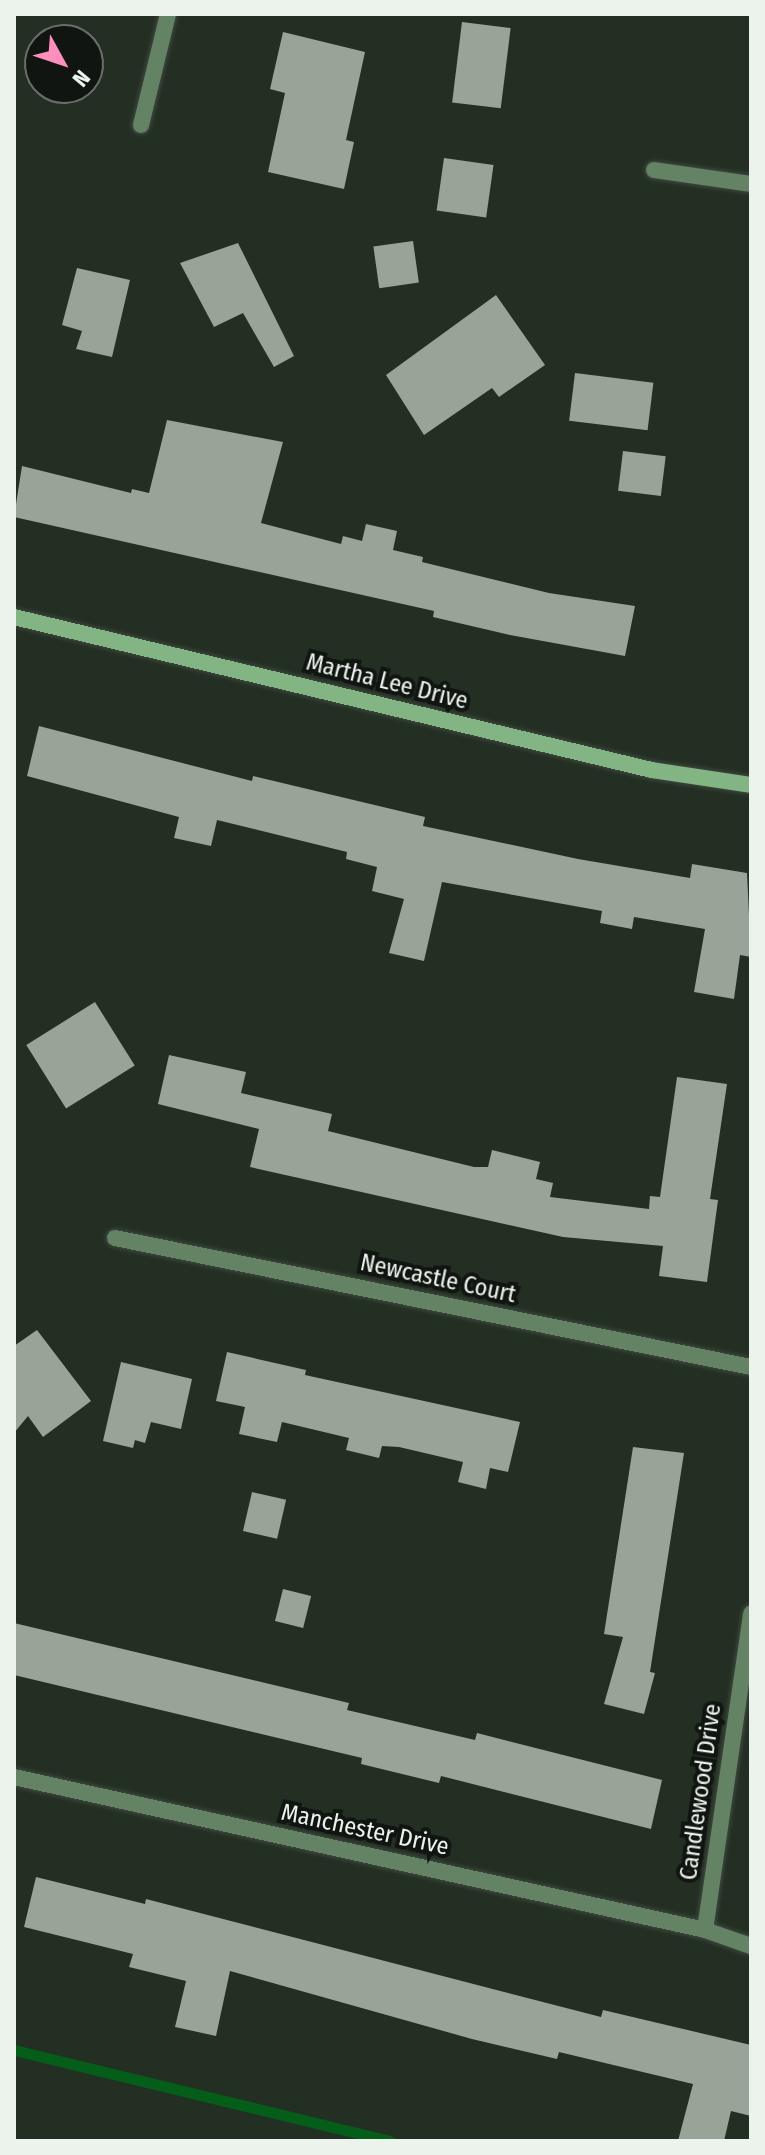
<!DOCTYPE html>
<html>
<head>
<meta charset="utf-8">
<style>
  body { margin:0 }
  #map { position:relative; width:765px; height:2155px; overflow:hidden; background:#242f24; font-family:"Fira Sans Condensed",sans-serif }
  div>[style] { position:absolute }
  .stream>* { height:11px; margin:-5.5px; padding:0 5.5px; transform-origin:5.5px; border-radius:5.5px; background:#045d18 }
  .building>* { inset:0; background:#98a498; transform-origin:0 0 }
  .roads { filter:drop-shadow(0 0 2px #404a40) drop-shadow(0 0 2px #404a40) }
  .street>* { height:16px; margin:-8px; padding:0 8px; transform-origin:8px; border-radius:8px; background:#648365 }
  .secondary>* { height:16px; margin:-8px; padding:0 8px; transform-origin:8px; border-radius:8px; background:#82b484 }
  span { translate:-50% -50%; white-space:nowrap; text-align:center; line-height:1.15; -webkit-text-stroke:8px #111511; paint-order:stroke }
  .street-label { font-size:24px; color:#ecf3ec }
  .frame { position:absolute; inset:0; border:16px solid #ecf3ec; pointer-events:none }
  .north { position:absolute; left:24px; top:24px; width:80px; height:80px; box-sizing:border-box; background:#111511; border:2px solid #696e69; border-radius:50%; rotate:130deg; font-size:22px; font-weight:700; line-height:32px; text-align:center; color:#ecf3ec }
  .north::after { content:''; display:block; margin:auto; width:28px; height:36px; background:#fe8ebb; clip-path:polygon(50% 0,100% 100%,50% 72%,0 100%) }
</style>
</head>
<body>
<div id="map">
  <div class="stream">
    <div style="left:14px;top:2050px;width:386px;rotate:13.6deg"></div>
  </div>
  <div class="building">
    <div style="left:462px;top:22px;width:49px;height:81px;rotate:7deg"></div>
    <div style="clip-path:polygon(283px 32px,365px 52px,346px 140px,354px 142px,344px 189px,268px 172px,285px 93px,270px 89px)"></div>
    <div style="left:444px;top:158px;width:50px;height:53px;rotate:8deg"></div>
    <div style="left:413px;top:241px;width:42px;height:40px;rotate:82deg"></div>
    <div style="clip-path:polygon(238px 243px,294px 356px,274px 367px,243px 313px,214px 327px,180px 263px)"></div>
    <div style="clip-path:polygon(77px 268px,130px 280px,112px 357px,76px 349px,82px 331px,62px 325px)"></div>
    <div style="clip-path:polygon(496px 295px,545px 365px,499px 397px,492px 388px,424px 435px,386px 375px)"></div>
    <div style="left:575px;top:373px;width:79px;height:48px;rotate:7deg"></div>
    <div style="clip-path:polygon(167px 420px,283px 442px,261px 523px,341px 544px,343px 536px,362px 541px,366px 524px,397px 531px,393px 550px,423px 557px,422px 562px,549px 593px,635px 606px,625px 656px,510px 635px,433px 617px,434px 611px,14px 517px,22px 466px,131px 493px,132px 489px,149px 493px)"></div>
    <div style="left:623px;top:451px;width:43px;height:40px;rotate:7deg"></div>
    <div style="clip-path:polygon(39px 726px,252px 781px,253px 776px,425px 817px,423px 826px,578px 859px,690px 878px,692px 864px,747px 873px,751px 957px,740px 955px,734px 999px,694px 992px,705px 929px,634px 917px,632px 929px,600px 923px,602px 911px,442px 882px,424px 961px,389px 953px,404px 899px,372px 891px,377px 867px,346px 859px,347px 852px,217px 820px,211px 846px,174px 838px,179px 817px,27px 776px)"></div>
    <div style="left:95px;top:1002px;width:75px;height:81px;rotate:58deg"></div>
    <div style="clip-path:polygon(169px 1055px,246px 1072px,241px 1093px,332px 1114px,328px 1131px,474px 1167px,488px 1167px,492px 1150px,540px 1162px,536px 1179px,553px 1183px,550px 1197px,649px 1209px,650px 1196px,660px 1197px,677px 1077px,727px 1084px,710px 1199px,718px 1200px,707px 1282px,659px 1276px,663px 1246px,563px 1237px,250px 1167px,259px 1129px,158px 1104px)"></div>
    <div style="clip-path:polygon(37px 1330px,91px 1401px,43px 1437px,28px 1416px,14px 1433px,14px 1346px)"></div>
    <div style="clip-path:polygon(227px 1352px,306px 1370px,305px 1375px,520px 1422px,508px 1472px,490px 1468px,486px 1489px,458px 1482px,463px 1462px,399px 1447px,382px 1446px,379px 1458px,346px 1450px,349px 1438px,282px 1422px,277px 1442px,239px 1434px,245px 1407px,216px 1401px)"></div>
    <div style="clip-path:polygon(121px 1362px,192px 1379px,181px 1429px,151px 1422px,145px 1443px,135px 1440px,133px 1448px,103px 1441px)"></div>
    <div style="clip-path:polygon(633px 1447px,684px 1453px,650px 1672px,655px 1673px,644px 1714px,604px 1704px,623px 1637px,604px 1634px)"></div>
    <div style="left:252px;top:1492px;width:35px;height:40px;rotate:13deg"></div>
    <div style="left:283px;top:1589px;width:29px;height:33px;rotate:14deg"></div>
    <div style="clip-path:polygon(14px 1623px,349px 1703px,347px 1710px,475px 1740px,477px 1733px,662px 1780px,651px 1829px,441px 1776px,439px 1783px,361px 1764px,362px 1758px,14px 1675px)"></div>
    <div style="clip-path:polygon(36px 1877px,145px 1904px,146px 1899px,601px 2017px,603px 2010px,751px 2045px,751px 2116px,731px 2111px,724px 2141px,678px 2141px,693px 2084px,559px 2052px,557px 2059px,472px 2039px,230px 1971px,216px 2036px,175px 2027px,186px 1981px,129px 1967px,133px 1954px,24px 1927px)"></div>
  </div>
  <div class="roads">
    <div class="street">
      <div style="left:141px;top:125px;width:114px;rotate:-76.3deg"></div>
      <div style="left:654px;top:170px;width:98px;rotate:8.2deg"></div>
      <div style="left:115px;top:1238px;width:649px;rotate:11.47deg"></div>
      <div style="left:14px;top:1777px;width:708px;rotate:12.48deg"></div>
      <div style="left:705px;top:1930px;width:49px;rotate:19.2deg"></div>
      <div style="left:705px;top:1930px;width:320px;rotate:-81.7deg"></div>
    </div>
    <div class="secondary">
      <div style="left:14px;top:617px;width:656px;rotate:13.49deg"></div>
      <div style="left:652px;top:770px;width:100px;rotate:8.6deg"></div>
    </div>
  </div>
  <div class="street-label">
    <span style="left:387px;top:682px;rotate:14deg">Martha Lee Drive</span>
    <span style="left:438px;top:1279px;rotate:12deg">Newcastle Court</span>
    <span style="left:701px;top:1792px;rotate:-82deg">Candlewood Drive</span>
    <span style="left:365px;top:1830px;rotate:12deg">Manchester Drive</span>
  </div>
  <div class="frame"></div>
  <div class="north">N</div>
</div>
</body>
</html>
